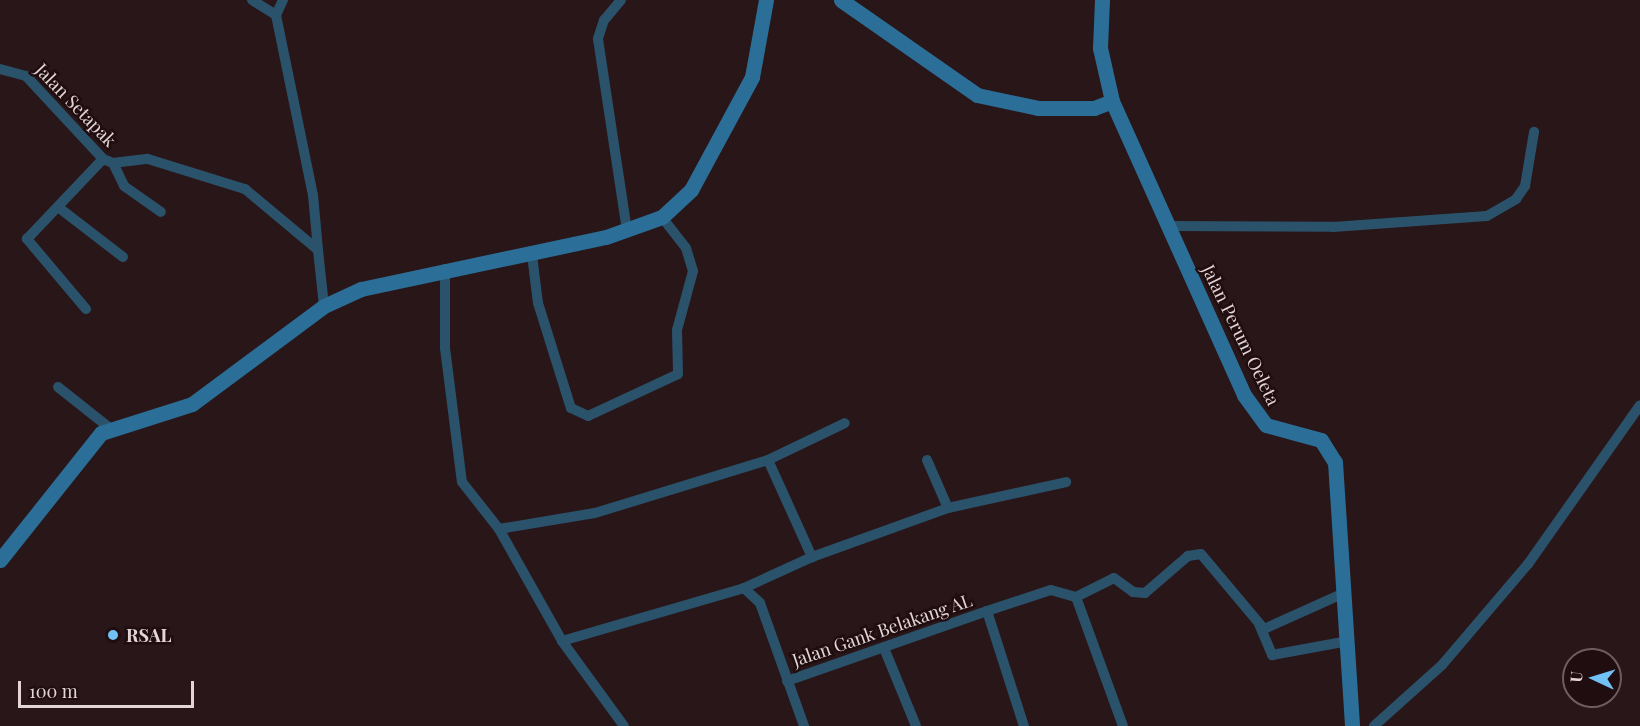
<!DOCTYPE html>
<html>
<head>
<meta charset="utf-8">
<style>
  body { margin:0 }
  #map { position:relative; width:1640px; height:726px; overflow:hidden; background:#291618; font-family:"Playfair Display",serif }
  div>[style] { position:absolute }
  .street>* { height:10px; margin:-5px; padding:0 5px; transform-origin:5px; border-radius:5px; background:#2a526b }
  .secondary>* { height:15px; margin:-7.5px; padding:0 7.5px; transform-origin:7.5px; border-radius:7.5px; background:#2b6f98 }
  .dots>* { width:16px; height:16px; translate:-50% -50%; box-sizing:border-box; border:3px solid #1f0d0f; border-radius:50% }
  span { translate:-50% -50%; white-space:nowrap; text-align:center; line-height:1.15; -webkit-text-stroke:5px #1f0d0f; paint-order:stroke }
  .street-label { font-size:18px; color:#e3d5d6 }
  .poi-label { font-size:18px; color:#e3d5d6; font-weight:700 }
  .left { translate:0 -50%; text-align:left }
  .north { position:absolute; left:1562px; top:648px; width:60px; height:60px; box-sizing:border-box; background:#1f0d0f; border:2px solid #6d5d5f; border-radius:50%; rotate:274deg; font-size:16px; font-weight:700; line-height:24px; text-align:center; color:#e3d5d6 }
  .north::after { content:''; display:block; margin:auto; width:21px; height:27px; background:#71c1f5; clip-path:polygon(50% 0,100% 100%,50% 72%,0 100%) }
  .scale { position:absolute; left:18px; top:681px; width:176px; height:27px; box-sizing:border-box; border:3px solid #e3d5d6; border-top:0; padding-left:8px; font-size:18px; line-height:21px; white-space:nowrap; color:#e3d5d6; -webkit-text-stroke:4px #1f0d0f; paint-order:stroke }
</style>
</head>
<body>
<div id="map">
  <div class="street">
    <div style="left:252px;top:0;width:28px;rotate:32deg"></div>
    <div style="left:283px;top:0;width:17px;rotate:115deg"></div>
    <div style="left:276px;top:15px;width:184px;rotate:78.4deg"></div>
    <div style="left:313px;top:195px;width:55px;rotate:84.8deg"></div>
    <div style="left:621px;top:0;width:26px;rotate:130deg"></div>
    <div style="left:604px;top:20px;width:20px;rotate:108deg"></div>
    <div style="left:598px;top:39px;width:193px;rotate:81.4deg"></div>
    <div style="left:0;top:69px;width:27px;rotate:15deg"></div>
    <div style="left:26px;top:76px;width:113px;rotate:47.1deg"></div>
    <div style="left:103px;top:159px;width:11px;rotate:22deg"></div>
    <div style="left:113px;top:163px;width:35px;rotate:-7deg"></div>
    <div style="left:148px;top:159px;width:102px;rotate:17.2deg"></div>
    <div style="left:245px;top:189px;width:95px;rotate:39.9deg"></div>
    <div style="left:318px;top:250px;width:56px;rotate:83.9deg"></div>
    <div style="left:113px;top:163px;width:25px;rotate:64deg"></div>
    <div style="left:124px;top:186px;width:45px;rotate:35.1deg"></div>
    <div style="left:58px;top:207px;width:82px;rotate:37.6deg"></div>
    <div style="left:1168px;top:226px;width:165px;rotate:0.3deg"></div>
    <div style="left:1333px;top:227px;width:154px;rotate:-4.1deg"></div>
    <div style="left:1487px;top:216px;width:34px;rotate:-30deg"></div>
    <div style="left:1516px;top:199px;width:16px;rotate:-55deg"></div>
    <div style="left:1525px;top:186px;width:55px;rotate:-80.5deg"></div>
    <div style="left:532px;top:255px;width:48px;rotate:82.9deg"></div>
    <div style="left:538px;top:303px;width:110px;rotate:72.6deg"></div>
    <div style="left:571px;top:408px;width:19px;rotate:25deg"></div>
    <div style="left:588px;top:416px;width:99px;rotate:-25deg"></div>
    <div style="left:678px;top:374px;width:44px;rotate:-91.3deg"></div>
    <div style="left:677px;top:330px;width:61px;rotate:-74.8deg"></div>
    <div style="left:693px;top:271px;width:24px;rotate:-107deg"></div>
    <div style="left:686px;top:248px;width:39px;rotate:-128deg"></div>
    <div style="left:445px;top:269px;width:79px;rotate:90deg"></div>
    <div style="left:445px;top:348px;width:135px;rotate:82.8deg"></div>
    <div style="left:462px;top:482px;width:60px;rotate:51.8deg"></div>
    <div style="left:499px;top:529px;width:129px;rotate:60.6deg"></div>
    <div style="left:562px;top:641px;width:105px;rotate:53.9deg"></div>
    <div style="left:86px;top:309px;width:92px;rotate:-130.1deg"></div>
    <div style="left:27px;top:239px;width:110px;rotate:-46.5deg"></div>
    <div style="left:58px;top:387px;width:68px;rotate:38.4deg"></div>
    <div style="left:768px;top:460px;width:85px;rotate:-25.7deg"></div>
    <div style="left:927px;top:460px;width:52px;rotate:66.4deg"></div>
    <div style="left:948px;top:508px;width:121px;rotate:-12.4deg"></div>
    <div style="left:499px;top:529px;width:97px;rotate:-9.5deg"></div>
    <div style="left:595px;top:513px;width:181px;rotate:-17deg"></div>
    <div style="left:768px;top:460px;width:107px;rotate:65.6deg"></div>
    <div style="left:744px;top:588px;width:22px;rotate:43deg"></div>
    <div style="left:760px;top:603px;width:131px;rotate:70.3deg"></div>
    <div style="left:1076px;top:597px;width:42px;rotate:-26.6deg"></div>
    <div style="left:1114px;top:578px;width:24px;rotate:36deg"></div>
    <div style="left:1133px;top:592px;width:12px;rotate:5deg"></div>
    <div style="left:1145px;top:593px;width:57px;rotate:-40.7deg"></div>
    <div style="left:1188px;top:556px;width:13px;rotate:-9deg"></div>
    <div style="left:1201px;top:554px;width:98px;rotate:50deg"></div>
    <div style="left:1264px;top:629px;width:85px;rotate:-24.2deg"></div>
    <div style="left:987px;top:611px;width:67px;rotate:-18.2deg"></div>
    <div style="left:1051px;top:590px;width:26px;rotate:16deg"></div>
    <div style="left:1076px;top:597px;width:137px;rotate:70deg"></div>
    <div style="left:1259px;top:624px;width:34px;rotate:67deg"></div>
    <div style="left:1272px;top:655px;width:72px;rotate:-10.4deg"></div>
    <div style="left:562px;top:641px;width:190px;rotate:-16.2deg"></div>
    <div style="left:744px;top:588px;width:75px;rotate:-24.5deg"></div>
    <div style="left:812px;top:557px;width:145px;rotate:-19.8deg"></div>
    <div style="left:884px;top:648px;width:84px;rotate:67.7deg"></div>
    <div style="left:787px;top:681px;width:212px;rotate:-19.3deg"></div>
    <div style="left:987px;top:611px;width:121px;rotate:72.2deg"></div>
    <div style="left:1374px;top:726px;width:91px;rotate:-41.9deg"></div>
    <div style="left:1442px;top:665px;width:133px;rotate:-49.6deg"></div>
    <div style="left:1528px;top:564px;width:194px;rotate:-54.8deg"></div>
  </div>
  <div class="secondary">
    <div style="left:841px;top:0;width:166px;rotate:34.9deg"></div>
    <div style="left:977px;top:95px;width:62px;rotate:12deg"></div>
    <div style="left:1038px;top:108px;width:56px"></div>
    <div style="left:1094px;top:108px;width:19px;rotate:-21deg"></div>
    <div style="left:1102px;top:0;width:48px;rotate:92.4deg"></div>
    <div style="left:1100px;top:48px;width:54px;rotate:77.2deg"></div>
    <div style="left:1112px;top:101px;width:322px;rotate:65.8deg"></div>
    <div style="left:1244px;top:395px;width:37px;rotate:54deg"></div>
    <div style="left:1266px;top:425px;width:57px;rotate:15.3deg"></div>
    <div style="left:1321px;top:440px;width:26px;rotate:58deg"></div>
    <div style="left:1335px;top:462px;width:265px;rotate:86.3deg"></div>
    <div style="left:0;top:560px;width:162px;rotate:-51.5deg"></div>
    <div style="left:101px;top:433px;width:96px;rotate:-17.7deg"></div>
    <div style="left:192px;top:404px;width:164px;rotate:-36.6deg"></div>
    <div style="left:324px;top:306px;width:41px;rotate:-24.7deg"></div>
    <div style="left:361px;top:289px;width:250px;rotate:-12deg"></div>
    <div style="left:606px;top:237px;width:59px;rotate:-19.7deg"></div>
    <div style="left:662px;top:217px;width:40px;rotate:-43deg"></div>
    <div style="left:691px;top:190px;width:128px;rotate:-61.6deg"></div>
    <div style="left:752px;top:77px;width:78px;rotate:-79.7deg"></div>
  </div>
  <div class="dots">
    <div style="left:113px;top:635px;background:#71c1f5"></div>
  </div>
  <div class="street-label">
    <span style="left:76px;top:105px;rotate:46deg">Jalan Setapak</span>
    <span style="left:1241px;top:335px;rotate:64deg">Jalan Perum Oeleta</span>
    <span style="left:882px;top:630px;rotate:-19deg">Jalan Gank Belakang AL</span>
  </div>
  <div class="poi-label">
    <span class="left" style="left:126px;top:635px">RSAL</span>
  </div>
  <div class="north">U</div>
  <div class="scale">100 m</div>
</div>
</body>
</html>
